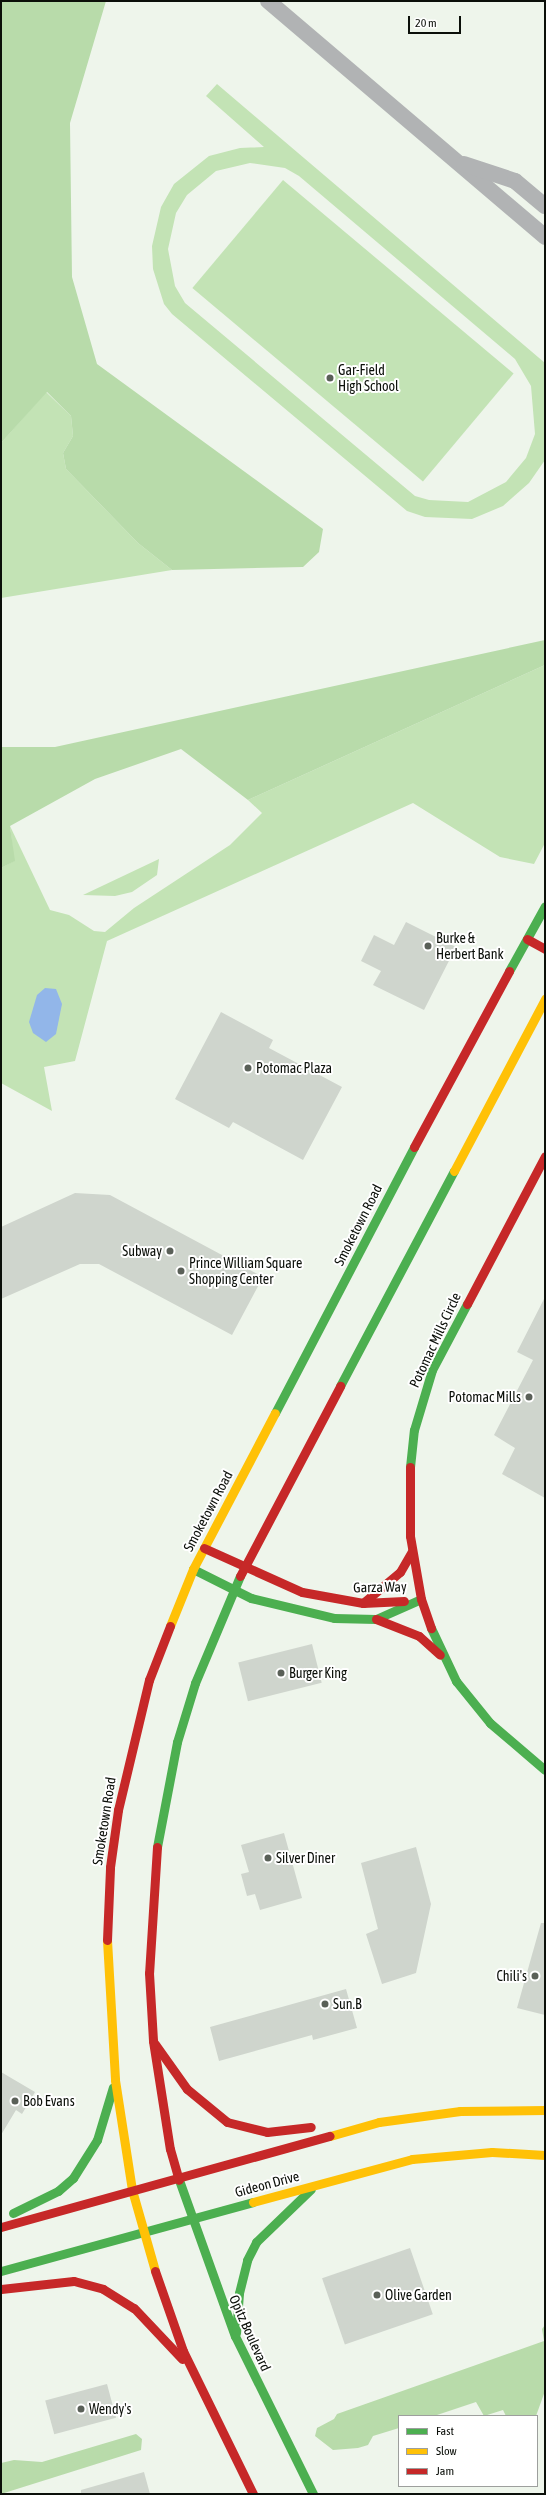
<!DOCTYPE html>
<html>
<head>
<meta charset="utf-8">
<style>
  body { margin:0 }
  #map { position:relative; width:546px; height:2495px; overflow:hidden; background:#eef5eb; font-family:"Asap Condensed",sans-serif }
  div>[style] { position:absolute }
  .green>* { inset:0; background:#c3e3b5; transform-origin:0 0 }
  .forest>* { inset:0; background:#b8dbaa }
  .water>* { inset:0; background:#92b6e9 }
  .building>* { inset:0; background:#cfd5cd; transform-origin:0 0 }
  .street>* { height:16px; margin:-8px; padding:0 8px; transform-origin:8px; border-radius:8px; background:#b1b3b4 }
  .fast>* { height:9px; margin:-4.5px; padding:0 4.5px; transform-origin:4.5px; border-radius:4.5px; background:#4caf50 }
  .slow>* { height:9px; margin:-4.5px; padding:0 4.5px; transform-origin:4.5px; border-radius:4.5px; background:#ffc107 }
  .jam>* { height:9px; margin:-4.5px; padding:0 4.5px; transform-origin:4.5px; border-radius:4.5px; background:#c62828 }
  .dots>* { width:11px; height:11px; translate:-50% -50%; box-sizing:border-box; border:2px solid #fff; border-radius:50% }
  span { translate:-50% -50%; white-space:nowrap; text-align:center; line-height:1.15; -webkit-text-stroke:4px #fff; paint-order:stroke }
  .poi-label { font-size:14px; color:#0b0f09 }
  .left { translate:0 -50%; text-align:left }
  .right { translate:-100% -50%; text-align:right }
  .street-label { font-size:14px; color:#0b0f09 }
  .frame { position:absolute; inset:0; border:2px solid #0b0f09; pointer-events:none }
  .legend { position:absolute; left:398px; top:2415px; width:140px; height:72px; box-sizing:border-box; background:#fff; border:1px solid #9d9f9d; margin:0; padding:5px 7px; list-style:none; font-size:12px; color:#0b0f09 }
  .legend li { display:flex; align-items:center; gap:8px; height:20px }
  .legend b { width:20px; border:1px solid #9d9f9d }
  .scale { position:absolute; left:408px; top:16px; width:53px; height:18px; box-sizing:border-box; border:2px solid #0b0f09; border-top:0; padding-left:5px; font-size:12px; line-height:14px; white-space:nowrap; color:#0b0f09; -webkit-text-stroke:3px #fff; paint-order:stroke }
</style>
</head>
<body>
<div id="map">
  <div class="green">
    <div style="clip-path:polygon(evenodd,217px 84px,545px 363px,545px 460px,529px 483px,503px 506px,472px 519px,425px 517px,407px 511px,172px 314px,164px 304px,153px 269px,152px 246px,161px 207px,174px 184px,209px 156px,240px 148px,264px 147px,206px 96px,217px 84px,250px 163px,285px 168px,299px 176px,515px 359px,531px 386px,535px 434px,526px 458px,506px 482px,468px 502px,429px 500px,415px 496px,185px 303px,175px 286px,168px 249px,176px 213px,187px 195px,216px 171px,250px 163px)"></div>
    <div style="left:283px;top:180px;width:301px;height:141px;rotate:40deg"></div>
    <div style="clip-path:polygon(46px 392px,71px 416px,73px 436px,63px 453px,66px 469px,138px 543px,172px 570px,1px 598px,1px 443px)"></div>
    <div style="clip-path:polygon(545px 665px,545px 843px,534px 864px,500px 857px,413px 803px,107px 941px,75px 1061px,44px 1067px,52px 1111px,1px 1083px,1px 868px,14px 861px,10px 826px,50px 910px,69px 915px,94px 931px,105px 932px,134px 908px,230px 845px,262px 813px,248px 800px)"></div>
    <div style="clip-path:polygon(159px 859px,157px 875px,132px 892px,115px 896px,83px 895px)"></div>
  </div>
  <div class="forest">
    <div style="clip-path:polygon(1px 1px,106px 1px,70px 123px,72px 277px,97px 364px,323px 529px,319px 552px,303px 567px,172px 570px,138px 543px,66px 469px,63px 453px,73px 436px,71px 416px,47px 392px,1px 443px)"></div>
    <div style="clip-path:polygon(545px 640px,545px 665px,248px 800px,181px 749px,95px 779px,10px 826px,15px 861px,1px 868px,1px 747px,55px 747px)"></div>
    <div style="clip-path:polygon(545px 2325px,545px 2391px,536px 2416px,506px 2416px,503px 2410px,484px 2416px,476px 2402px,434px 2416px,399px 2416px,399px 2428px,373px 2436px,368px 2445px,358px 2448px,333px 2450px,315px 2436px,317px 2428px,334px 2419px,337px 2414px,544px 2341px,542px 2329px)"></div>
    <div style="clip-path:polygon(136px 2434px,142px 2439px,141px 2450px,1px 2494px,1px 2463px,14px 2460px,42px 2462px)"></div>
  </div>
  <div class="water">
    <div style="clip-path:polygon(45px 988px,56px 989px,62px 1004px,56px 1034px,46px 1042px,33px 1033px,29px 1022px,37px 995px)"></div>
  </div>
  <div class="building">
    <div style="clip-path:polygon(406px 922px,456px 947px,424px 1010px,373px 985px,381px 971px,361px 961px,374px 935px,394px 945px)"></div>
    <div style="clip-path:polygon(221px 1012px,273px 1040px,269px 1048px,342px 1087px,303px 1160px,233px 1122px,229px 1128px,175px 1099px)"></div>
    <div style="clip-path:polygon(75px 1193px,110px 1195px,263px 1277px,232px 1335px,99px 1264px,80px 1264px,1px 1299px,1px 1227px)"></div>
    <div style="clip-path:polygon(545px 1297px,545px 1498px,502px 1474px,515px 1448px,494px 1435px,533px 1360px,517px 1352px)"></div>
    <div style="left:312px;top:1644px;width:40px;height:76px;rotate:76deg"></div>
    <div style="clip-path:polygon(284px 1833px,302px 1898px,260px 1910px,255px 1894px,247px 1896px,241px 1874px,249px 1872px,241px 1845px)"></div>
    <div style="clip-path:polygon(416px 1847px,431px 1904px,416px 1973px,382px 1984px,366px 1934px,378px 1929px,361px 1863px)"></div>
    <div style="clip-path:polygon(541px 1923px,545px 1923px,545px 2015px,517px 2008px)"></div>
    <div style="clip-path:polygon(346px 1989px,357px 2028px,313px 2040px,312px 2035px,219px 2061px,210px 2027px)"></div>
    <div style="clip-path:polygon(1px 2072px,35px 2092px,22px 2114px,16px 2110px,1px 2135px)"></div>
    <div style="left:410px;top:2248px;width:70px;height:93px;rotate:71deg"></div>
    <div style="left:107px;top:2384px;width:35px;height:64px;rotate:75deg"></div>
    <div style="clip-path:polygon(144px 2472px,150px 2494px,81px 2494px,81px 2490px)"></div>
  </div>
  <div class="street">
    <div style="left:268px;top:1px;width:364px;rotate:40.4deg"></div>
    <div style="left:464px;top:164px;width:54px;rotate:18.4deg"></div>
    <div style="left:515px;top:181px;width:39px;rotate:40deg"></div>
  </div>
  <div class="fast">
    <div style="left:509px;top:971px;width:74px;rotate:-61deg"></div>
    <div style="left:340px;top:1386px;width:243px;rotate:-62.1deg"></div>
    <div style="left:275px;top:1413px;width:300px;rotate:-62.4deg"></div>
    <div style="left:410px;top:1467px;width:37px;rotate:-84deg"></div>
    <div style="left:414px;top:1430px;width:63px;rotate:-73.3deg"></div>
    <div style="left:432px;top:1370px;width:75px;rotate:-62.1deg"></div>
    <div style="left:193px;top:1569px;width:65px;rotate:26.6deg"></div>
    <div style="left:251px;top:1598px;width:85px;rotate:13.5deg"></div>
    <div style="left:334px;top:1618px;width:42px;rotate:1.4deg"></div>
    <div style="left:376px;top:1619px;width:49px;rotate:-24deg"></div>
    <div style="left:431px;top:1628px;width:59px;rotate:64.7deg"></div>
    <div style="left:456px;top:1681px;width:54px;rotate:51deg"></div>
    <div style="left:490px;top:1723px;width:72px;rotate:40.5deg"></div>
    <div style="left:157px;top:1847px;width:107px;rotate:-79.2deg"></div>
    <div style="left:177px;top:1742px;width:62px;rotate:-73deg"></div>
    <div style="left:195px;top:1683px;width:116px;rotate:-67.2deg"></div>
    <div style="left:179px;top:2180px;width:166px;rotate:70.3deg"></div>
    <div style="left:235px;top:2336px;width:176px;rotate:63.7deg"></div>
    <div style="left:13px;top:2213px;width:50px;rotate:-26.1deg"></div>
    <div style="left:58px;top:2191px;width:20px;rotate:-41deg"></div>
    <div style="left:73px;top:2178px;width:45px;rotate:-57.7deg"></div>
    <div style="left:97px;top:2140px;width:55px;rotate:-73.2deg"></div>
    <div style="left:1px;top:2271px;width:261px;rotate:-15.3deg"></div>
    <div style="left:236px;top:2333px;width:40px;rotate:-85.7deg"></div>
    <div style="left:239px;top:2293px;width:34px;rotate:-76deg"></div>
    <div style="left:247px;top:2260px;width:20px;rotate:-63deg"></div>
    <div style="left:256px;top:2242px;width:76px;rotate:-43.9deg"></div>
  </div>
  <div class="slow">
    <div style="left:454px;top:1171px;width:195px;rotate:-62.1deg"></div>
    <div style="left:170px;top:1626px;width:61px;rotate:-68deg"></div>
    <div style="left:193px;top:1569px;width:176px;rotate:-62.3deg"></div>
    <div style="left:107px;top:1940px;width:140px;rotate:86.7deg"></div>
    <div style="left:115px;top:2080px;width:111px;rotate:81.2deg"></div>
    <div style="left:132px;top:2190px;width:84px;rotate:74.1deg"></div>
    <div style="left:330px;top:2136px;width:51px;rotate:-15.9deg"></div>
    <div style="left:379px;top:2122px;width:82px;rotate:-7.7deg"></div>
    <div style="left:460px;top:2111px;width:85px;rotate:-0.7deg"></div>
    <div style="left:253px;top:2202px;width:165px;rotate:-15.1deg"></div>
    <div style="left:412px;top:2159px;width:80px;rotate:-5deg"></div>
    <div style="left:492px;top:2152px;width:53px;rotate:3.2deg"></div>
  </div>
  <div class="jam">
    <div style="left:527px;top:939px;width:21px;rotate:29deg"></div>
    <div style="left:414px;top:1147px;width:200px;rotate:-61.6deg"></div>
    <div style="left:467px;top:1304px;width:167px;rotate:-62.2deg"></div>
    <div style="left:410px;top:1467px;width:69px;rotate:90deg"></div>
    <div style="left:410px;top:1536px;width:64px;rotate:80.1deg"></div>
    <div style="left:421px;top:1599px;width:31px;rotate:71deg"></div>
    <div style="left:204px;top:1548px;width:107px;rotate:24.2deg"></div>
    <div style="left:302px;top:1592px;width:62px;rotate:10.2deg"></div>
    <div style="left:363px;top:1603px;width:41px;rotate:-2.8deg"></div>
    <div style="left:240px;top:1576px;width:215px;rotate:-62.2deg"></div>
    <div style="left:363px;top:1603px;width:48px;rotate:-40deg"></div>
    <div style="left:400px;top:1572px;width:24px;rotate:-60deg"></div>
    <div style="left:376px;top:1619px;width:46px;rotate:21.6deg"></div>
    <div style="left:419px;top:1636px;width:28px;rotate:42deg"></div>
    <div style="left:157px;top:1847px;width:126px;rotate:93.6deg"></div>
    <div style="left:149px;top:1973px;width:68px;rotate:86.6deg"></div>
    <div style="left:153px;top:2041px;width:109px;rotate:81.1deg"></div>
    <div style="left:170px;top:2149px;width:32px;rotate:74deg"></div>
    <div style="left:107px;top:1940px;width:73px;rotate:-87.6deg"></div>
    <div style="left:110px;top:1867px;width:58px;rotate:-82deg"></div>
    <div style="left:118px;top:1810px;width:134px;rotate:-76.6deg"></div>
    <div style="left:149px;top:1680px;width:58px;rotate:-68.7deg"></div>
    <div style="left:155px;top:2044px;width:55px;rotate:54.6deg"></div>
    <div style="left:187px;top:2089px;width:52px;rotate:39.5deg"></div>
    <div style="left:227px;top:2122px;width:41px;rotate:14deg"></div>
    <div style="left:267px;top:2132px;width:44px;rotate:-6.5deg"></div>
    <div style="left:1px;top:2227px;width:341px;rotate:-15.5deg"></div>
    <div style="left:155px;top:2271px;width:85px;rotate:70.7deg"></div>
    <div style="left:183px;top:2351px;width:159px;rotate:63.9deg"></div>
    <div style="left:1px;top:2289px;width:73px;rotate:-6.3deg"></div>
    <div style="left:74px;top:2281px;width:30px;rotate:15deg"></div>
    <div style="left:103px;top:2289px;width:36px;rotate:32deg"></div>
    <div style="left:134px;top:2308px;width:70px;rotate:46.7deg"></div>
  </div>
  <div class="dots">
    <div style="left:330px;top:378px;background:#5a6058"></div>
    <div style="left:428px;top:946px;background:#5a6058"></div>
    <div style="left:248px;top:1068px;background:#5a6058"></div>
    <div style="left:170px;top:1251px;background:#5a6058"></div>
    <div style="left:181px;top:1271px;background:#5a6058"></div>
    <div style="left:529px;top:1397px;background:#5a6058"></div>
    <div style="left:281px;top:1673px;background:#5a6058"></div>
    <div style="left:268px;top:1858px;background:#5a6058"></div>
    <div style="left:535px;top:1976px;background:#5a6058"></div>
    <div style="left:325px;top:2004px;background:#5a6058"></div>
    <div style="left:15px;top:2101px;background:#5a6058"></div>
    <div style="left:377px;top:2295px;background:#5a6058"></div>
    <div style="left:81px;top:2409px;background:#5a6058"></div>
  </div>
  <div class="poi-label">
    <span class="left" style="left:338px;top:378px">Gar-Field<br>High School</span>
    <span class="left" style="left:436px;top:946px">Burke &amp;<br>Herbert Bank</span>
    <span class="left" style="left:256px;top:1068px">Potomac Plaza</span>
    <span class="right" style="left:162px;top:1251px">Subway</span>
    <span class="left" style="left:189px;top:1271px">Prince William Square<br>Shopping Center</span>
    <span class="right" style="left:521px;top:1397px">Potomac Mills</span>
    <span class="left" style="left:289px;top:1673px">Burger King</span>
    <span class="left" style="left:276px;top:1858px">Silver Diner</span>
    <span class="right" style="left:527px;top:1976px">Chili's</span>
    <span class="left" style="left:333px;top:2004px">Sun.B</span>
    <span class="left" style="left:23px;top:2101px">Bob Evans</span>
    <span class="left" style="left:385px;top:2295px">Olive Garden</span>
    <span class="left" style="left:89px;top:2409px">Wendy's</span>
  </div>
  <div class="street-label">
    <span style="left:358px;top:1225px;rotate:-63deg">Smoketown Road</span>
    <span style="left:435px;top:1340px;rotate:-65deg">Potomac Mills Circle</span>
    <span style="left:208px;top:1511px;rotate:-62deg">Smoketown Road</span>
    <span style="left:380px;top:1587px;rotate:-1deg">Garza Way</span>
    <span style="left:104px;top:1821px;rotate:-81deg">Smoketown Road</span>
    <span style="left:267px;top:2184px;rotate:-15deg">Gideon Drive</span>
    <span style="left:250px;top:2333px;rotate:66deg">Opitz Boulevard</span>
  </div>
  <div class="frame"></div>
  <ul class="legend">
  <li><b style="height:5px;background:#4caf50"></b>Fast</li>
  <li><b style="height:5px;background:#ffc107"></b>Slow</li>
  <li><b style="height:5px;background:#c62828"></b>Jam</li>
  </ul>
  <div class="scale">20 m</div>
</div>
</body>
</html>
